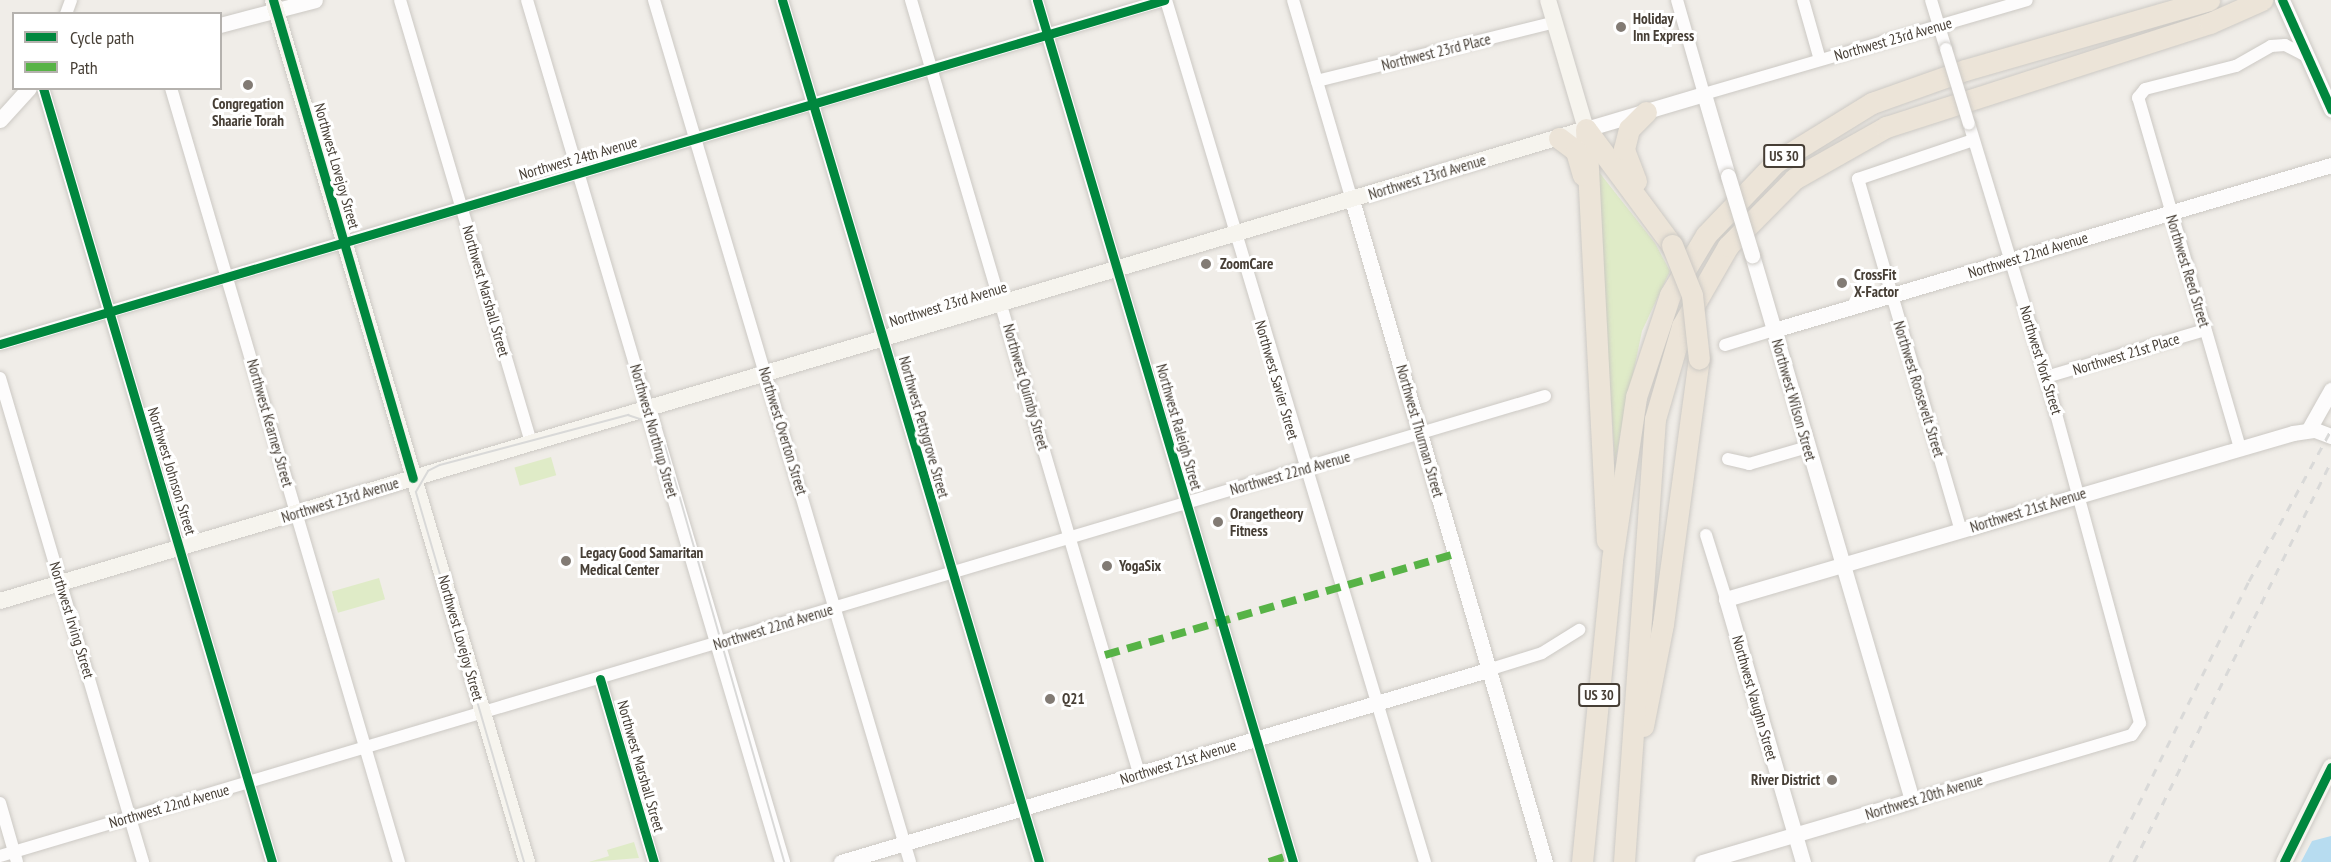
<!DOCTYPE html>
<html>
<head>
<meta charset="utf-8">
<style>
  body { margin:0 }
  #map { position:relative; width:2331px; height:862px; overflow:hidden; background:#f0ede8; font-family:"PT Sans Narrow",sans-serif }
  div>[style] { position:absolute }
  .green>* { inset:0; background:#dfebc7; transform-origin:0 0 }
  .water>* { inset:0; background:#b7dcf0 }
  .roads { filter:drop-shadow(0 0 2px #ccc9c4) drop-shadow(0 0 2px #ccc9c4) }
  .minor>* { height:12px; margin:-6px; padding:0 6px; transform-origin:6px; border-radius:6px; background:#fdfcfc }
  .tertiary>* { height:15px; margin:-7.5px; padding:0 7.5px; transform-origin:7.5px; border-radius:7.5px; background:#fdfcfc }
  .secondary>* { height:16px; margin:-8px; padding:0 8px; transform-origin:8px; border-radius:8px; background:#f6f4ee }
  .motorway>* { height:21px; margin:-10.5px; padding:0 10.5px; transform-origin:10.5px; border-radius:10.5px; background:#ece4d8 }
  .tram>* { height:1.5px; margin:-0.75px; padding:0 0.75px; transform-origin:0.75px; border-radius:0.75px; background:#d9d9d8 }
  .rail>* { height:3px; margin-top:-1.5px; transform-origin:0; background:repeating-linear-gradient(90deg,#d9d9d8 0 8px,transparent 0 16px) }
  .bridges { filter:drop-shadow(0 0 2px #ccc9c4) drop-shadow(0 0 2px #ccc9c4) }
  .minor-bridge>* { height:12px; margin:-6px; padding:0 6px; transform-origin:6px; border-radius:6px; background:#fdfcfc }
  .tertiary-bridge>* { height:15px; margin:-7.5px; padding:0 7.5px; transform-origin:7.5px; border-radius:7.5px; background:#fdfcfc }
  .motorway-bridge>* { height:21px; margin:-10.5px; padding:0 10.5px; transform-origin:10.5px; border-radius:10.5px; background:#ece4d8 }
  .quiet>* { height:8px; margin-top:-4px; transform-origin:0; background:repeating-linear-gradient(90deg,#57b346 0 15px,transparent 0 23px) }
  .cycleway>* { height:9px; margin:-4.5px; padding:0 4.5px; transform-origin:4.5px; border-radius:4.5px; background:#00873e }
  .dots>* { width:16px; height:16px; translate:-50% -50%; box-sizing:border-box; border:3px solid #fff; border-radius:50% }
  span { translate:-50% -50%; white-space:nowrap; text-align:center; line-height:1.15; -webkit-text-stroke:6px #fff; paint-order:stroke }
  .shield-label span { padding:2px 4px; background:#fff; border:2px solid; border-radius:4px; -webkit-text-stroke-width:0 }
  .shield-label { font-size:14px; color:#463e35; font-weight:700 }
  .poi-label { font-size:15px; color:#463e35; font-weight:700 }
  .left { translate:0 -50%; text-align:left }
  .right { translate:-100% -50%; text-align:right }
  .street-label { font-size:15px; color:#463e35 }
  .legend { position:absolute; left:12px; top:12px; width:210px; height:78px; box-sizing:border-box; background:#fff; border:2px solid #b5b2ae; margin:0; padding:8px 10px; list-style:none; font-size:18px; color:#463e35 }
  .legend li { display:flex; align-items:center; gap:12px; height:30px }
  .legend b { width:30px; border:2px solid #b5b2ae }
</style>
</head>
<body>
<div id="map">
  <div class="green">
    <div style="clip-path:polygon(1595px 167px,1655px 243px,1670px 271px,1642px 331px,1615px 461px)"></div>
    <div style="left:551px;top:457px;width:19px;height:38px;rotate:74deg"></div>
    <div style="left:379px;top:578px;width:22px;height:49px;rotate:74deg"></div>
    <div style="clip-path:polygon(634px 842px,639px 858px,589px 862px,609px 856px,607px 850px)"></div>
  </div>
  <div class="water">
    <div style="clip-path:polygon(2331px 836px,2331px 862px,2301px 862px,2312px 841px)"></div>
  </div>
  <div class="roads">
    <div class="minor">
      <div style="left:400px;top:0;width:462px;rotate:73.5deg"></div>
      <div style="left:527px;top:0;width:427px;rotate:73.5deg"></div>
      <div style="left:654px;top:0;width:899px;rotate:73.46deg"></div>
      <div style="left:782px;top:0;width:899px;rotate:73.4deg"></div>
      <div style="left:911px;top:0;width:806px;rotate:73.57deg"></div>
      <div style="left:1037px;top:0;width:899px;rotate:73.46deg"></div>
      <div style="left:1166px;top:0;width:900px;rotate:73.28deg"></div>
      <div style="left:1293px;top:0;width:209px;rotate:73.6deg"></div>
      <div style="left:1677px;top:0;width:98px;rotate:74deg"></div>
      <div style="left:1704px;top:94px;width:336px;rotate:-16.2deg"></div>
      <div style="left:1803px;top:0;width:62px;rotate:74.2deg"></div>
      <div style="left:1931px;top:0;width:51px;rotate:73deg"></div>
      <div style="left:66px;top:14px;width:15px;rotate:-70deg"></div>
      <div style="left:1317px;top:81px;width:245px;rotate:-13.9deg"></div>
      <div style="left:43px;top:88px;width:807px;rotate:73.52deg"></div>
      <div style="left:171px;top:88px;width:807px;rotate:73.59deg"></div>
      <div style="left:0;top:344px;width:1214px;rotate:-16.46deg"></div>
      <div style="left:1725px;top:345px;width:51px;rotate:-17deg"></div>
      <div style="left:2046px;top:377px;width:166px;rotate:-16.5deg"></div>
      <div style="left:0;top:378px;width:505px;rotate:73.54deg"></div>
      <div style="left:2240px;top:448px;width:365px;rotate:-106.2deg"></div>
      <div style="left:2138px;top:98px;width:11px;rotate:-52deg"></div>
      <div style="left:2145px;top:89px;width:94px;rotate:-14.2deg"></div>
      <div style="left:2236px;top:66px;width:40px;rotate:-29.7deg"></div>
      <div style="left:2271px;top:46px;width:14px;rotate:-4deg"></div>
      <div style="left:2285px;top:45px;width:25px;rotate:27deg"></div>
      <div style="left:1728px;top:459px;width:22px;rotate:13deg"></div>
      <div style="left:1749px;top:464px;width:61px;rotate:-16.1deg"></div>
      <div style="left:1961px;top:531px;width:367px;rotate:-106.3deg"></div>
      <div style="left:1858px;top:179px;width:121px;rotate:-18.7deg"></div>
      <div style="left:1706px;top:535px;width:67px;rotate:72.6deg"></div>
      <div style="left:1491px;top:669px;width:53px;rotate:-17.4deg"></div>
      <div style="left:1542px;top:653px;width:44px;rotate:-31.9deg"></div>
      <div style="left:600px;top:679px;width:191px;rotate:73.6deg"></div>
      <div style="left:1912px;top:800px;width:229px;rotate:-16.5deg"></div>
      <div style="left:2132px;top:735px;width:14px;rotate:-56deg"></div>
      <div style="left:2140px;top:723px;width:359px;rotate:-105.2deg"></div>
      <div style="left:2046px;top:377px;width:264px;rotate:-106.9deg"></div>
      <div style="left:0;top:803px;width:61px;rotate:73.9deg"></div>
      <div style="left:0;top:856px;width:1612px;rotate:-16.58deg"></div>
    </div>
    <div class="tertiary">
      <div style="left:2282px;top:0;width:120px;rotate:65.8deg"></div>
      <div style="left:220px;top:25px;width:98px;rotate:-14.7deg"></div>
      <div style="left:0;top:120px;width:43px;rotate:-47.8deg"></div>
      <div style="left:1586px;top:129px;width:123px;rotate:-16.5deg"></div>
      <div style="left:1704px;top:94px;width:85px;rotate:73.7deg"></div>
      <div style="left:1352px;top:200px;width:690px;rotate:73.75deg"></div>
      <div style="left:1774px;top:330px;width:581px;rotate:-16.5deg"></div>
      <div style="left:648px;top:409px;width:472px;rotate:73.5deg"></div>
      <div style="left:2309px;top:429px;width:45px;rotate:-60.6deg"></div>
      <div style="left:841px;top:862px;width:678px;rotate:-16.54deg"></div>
      <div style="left:1702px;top:862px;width:219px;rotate:-16.4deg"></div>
      <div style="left:1912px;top:800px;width:568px;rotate:-106.36deg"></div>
      <div style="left:1803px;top:862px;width:274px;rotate:-106.3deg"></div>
      <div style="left:1726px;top:599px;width:591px;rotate:-16.32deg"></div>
      <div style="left:2293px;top:433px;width:22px;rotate:-8deg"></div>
      <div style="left:2315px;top:430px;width:17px;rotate:21deg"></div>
    </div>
    <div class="secondary">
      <div style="left:273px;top:0;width:899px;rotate:73.58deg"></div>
      <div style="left:0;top:601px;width:1655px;rotate:-16.57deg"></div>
      <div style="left:1586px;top:129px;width:134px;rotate:-106.4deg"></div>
      <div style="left:2284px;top:862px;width:106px;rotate:-63.7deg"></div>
    </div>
    <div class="motorway">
      <div style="left:1586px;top:129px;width:412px;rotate:87.1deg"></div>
      <div style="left:1588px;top:132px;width:141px;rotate:53.4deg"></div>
      <div style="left:1559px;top:138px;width:21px;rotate:37deg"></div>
      <div style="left:1576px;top:151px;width:25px;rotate:74deg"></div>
      <div style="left:1636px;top:181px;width:34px;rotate:-111deg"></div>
      <div style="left:1624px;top:149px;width:21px;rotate:-76deg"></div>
      <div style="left:1629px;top:129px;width:24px;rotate:-45deg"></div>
      <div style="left:1643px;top:726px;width:104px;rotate:-78.9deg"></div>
      <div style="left:1663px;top:624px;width:267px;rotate:-82.3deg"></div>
      <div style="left:1582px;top:862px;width:303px;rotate:-84.3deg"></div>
      <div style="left:1612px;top:560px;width:165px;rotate:-81.6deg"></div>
      <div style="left:1636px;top:397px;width:108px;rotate:-71.6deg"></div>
      <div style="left:1670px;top:295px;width:70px;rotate:-59deg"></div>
      <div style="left:1706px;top:235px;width:101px;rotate:-46.2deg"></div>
      <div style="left:1776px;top:162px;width:113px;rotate:-31.6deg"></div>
      <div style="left:1872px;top:103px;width:99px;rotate:-19.5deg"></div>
      <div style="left:1965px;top:70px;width:254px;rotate:-16deg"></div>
      <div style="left:1624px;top:862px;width:444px;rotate:-86deg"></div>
      <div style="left:1655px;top:419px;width:97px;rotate:-73.8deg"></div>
      <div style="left:1682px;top:326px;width:92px;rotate:-60.1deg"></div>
      <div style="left:1728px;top:246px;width:94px;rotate:-45.4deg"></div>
      <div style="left:1794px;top:179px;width:106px;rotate:-29.5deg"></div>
      <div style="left:1886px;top:127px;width:340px;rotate:-17.8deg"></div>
      <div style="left:2210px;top:23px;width:57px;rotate:-23.9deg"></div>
    </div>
  </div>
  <div class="tram">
    <div style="left:524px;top:862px;width:385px;rotate:-106.3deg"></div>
    <div style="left:416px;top:492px;width:24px;rotate:-60deg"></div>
    <div style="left:428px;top:471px;width:13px;rotate:-27deg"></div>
    <div style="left:440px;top:465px;width:195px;rotate:-14.9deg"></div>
    <div style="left:628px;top:415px;width:25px;rotate:18deg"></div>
    <div style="left:652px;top:423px;width:22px;rotate:56deg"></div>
    <div style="left:664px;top:441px;width:438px;rotate:74deg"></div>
  </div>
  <div class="rail">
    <div style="left:2110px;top:862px;width:313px;rotate:-63.7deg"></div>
    <div style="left:2249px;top:581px;width:172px;rotate:-61.5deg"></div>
    <div style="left:2134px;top:862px;width:446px;rotate:-63.8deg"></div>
  </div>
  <div class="bridges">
    <div class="minor-bridge">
      <div style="left:1946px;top:49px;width:78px;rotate:73deg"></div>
    </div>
    <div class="tertiary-bridge">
      <div style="left:1728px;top:176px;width:83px;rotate:73.1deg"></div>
    </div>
    <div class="motorway-bridge">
      <div style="left:1672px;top:245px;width:54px;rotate:68.2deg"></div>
      <div style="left:1692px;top:295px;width:64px;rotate:83.8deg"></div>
    </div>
  </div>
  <div class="quiet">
    <div style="left:1105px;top:655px;width:365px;rotate:-16.1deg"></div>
    <div style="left:1269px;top:862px;width:23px;rotate:-18deg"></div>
  </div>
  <div class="cycleway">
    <div style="left:273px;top:0;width:498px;rotate:73.7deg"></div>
    <div style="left:782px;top:0;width:899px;rotate:73.4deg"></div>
    <div style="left:1037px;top:0;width:899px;rotate:73.46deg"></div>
    <div style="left:2282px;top:0;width:120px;rotate:65.8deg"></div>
    <div style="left:43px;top:88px;width:807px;rotate:73.52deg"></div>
    <div style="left:0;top:344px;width:1214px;rotate:-16.46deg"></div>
    <div style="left:600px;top:679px;width:191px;rotate:73.6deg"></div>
    <div style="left:2284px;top:862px;width:106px;rotate:-63.7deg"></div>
  </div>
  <div class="dots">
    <div style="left:1621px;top:27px;background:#827b74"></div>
    <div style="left:248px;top:85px;background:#827b74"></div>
    <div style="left:1206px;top:264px;background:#827b74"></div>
    <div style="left:1842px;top:283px;background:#827b74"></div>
    <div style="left:1218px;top:522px;background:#827b74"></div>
    <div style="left:566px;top:561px;background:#827b74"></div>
    <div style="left:1107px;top:566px;background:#827b74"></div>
    <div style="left:1050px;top:699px;background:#827b74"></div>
    <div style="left:1832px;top:780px;background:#827b74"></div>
  </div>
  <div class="shield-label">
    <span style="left:1784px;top:156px">US 30</span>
    <span style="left:1599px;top:695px">US 30</span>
  </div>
  <div class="poi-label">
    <span class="left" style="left:1633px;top:27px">Holiday<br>Inn Express</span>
    <span style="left:248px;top:112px">Congregation<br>Shaarie Torah</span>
    <span class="left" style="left:1220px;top:264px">ZoomCare</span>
    <span class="left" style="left:1854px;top:283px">CrossFit<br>X-Factor</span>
    <span class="left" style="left:1230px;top:522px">Orangetheory<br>Fitness</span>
    <span class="left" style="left:580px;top:561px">Legacy Good Samaritan<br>Medical Center</span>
    <span class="left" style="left:1119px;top:566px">YogaSix</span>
    <span class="left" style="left:1062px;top:699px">Q21</span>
    <span class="right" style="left:1820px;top:780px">River District</span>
  </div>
  <div class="street-label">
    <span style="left:1893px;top:39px;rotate:-16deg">Northwest 23rd Avenue</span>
    <span style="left:1436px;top:52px;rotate:-14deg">Northwest 23rd Place</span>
    <span style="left:578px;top:158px;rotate:-16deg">Northwest 24th Avenue</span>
    <span style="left:337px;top:166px;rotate:74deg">Northwest Lovejoy Street</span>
    <span style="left:1427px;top:177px;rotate:-17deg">Northwest 23rd Avenue</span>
    <span style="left:2028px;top:255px;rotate:-17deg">Northwest 22nd Avenue</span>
    <span style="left:2188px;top:271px;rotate:73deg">Northwest Reed Street</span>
    <span style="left:486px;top:291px;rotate:74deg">Northwest Marshall Street</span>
    <span style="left:948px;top:304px;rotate:-17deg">Northwest 23rd Avenue</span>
    <span style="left:2126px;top:354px;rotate:-17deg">Northwest 21st Place</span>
    <span style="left:2041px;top:360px;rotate:73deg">Northwest York Street</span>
    <span style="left:1277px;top:380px;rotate:74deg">Northwest Savier Street</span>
    <span style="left:1026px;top:387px;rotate:74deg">Northwest Quimby Street</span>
    <span style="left:1919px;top:389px;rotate:73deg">Northwest Roosevelt Street</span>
    <span style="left:1794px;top:400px;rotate:74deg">Northwest Wilson Street</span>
    <span style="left:270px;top:423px;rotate:74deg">Northwest Kearney Street</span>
    <span style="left:924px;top:427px;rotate:74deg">Northwest Pettygrove Street</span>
    <span style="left:1179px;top:427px;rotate:74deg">Northwest Raleigh Street</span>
    <span style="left:654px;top:431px;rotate:74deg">Northwest Northrup Street</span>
    <span style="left:783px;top:431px;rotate:73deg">Northwest Overton Street</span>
    <span style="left:1420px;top:431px;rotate:74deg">Northwest Thurman Street</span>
    <span style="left:172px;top:471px;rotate:73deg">Northwest Johnson Street</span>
    <span style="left:1290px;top:473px;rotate:-16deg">Northwest 22nd Avenue</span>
    <span style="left:340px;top:500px;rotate:-17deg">Northwest 23rd Avenue</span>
    <span style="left:2028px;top:510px;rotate:-17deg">Northwest 21st Avenue</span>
    <span style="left:72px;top:620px;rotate:73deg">Northwest Irving Street</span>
    <span style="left:773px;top:627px;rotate:-17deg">Northwest 22nd Avenue</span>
    <span style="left:461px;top:638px;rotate:74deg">Northwest Lovejoy Street</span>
    <span style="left:1755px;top:698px;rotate:74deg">Northwest Vaughn Street</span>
    <span style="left:1178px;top:762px;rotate:-17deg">Northwest 21st Avenue</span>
    <span style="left:641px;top:766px;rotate:74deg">Northwest Marshall Street</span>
    <span style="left:1924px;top:797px;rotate:-17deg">Northwest 20th Avenue</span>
    <span style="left:169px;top:806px;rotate:-16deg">Northwest 22nd Avenue</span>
  </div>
  <ul class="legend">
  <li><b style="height:8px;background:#00873e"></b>Cycle path</li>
  <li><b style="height:8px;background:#57b346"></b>Path</li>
  </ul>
</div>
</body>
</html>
